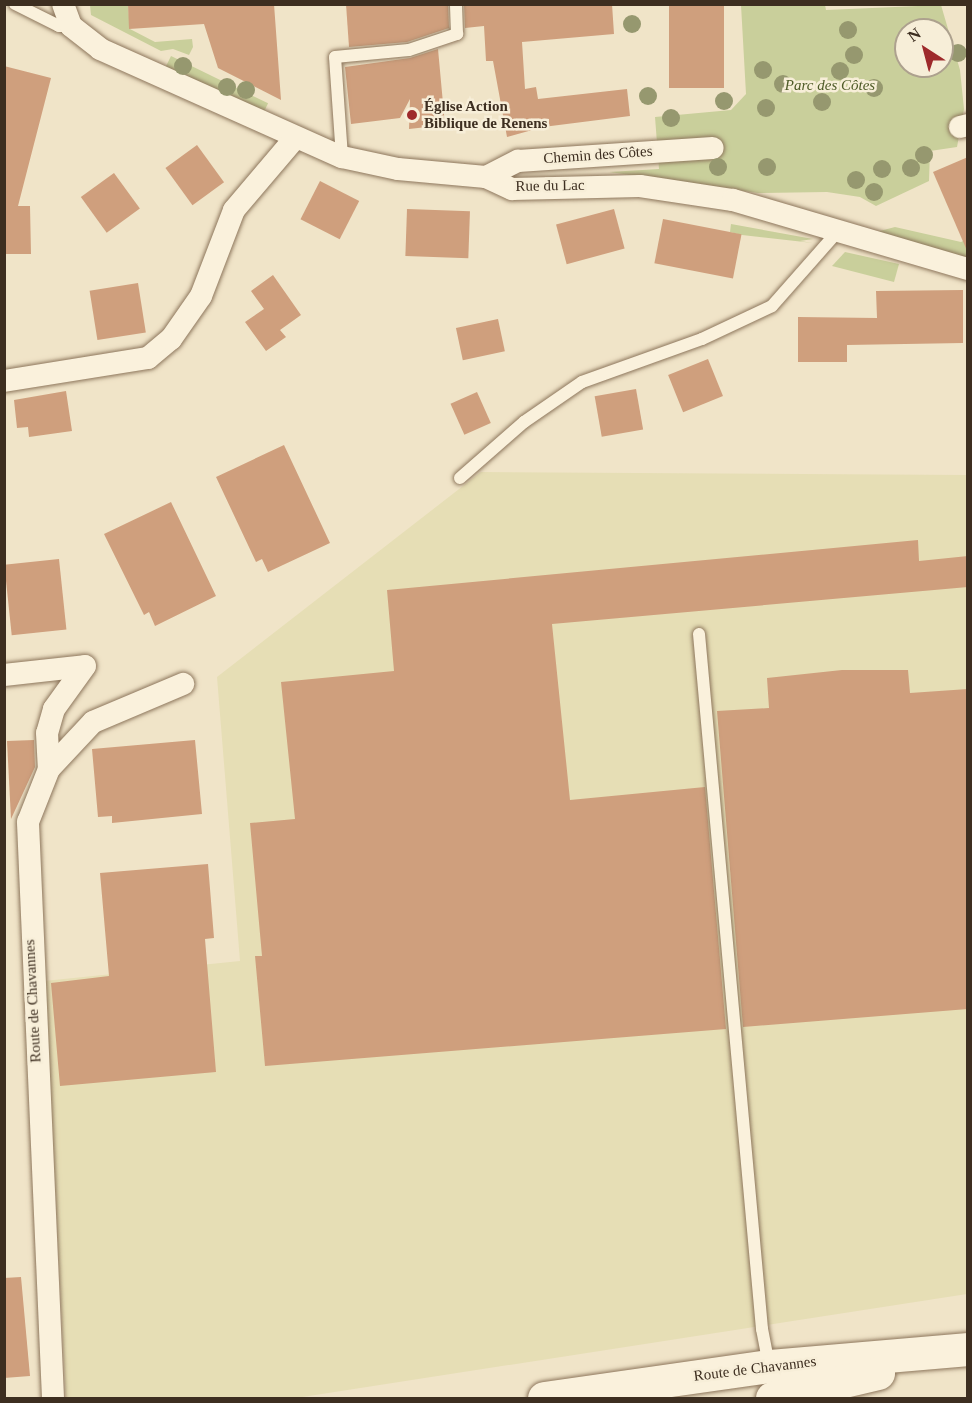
<!DOCTYPE html>
<html>
<head>
<meta charset="utf-8">
<style>
  body { margin:0 }
  #map { position:relative; width:972px; height:1403px; overflow:hidden; background:#f0e4c8; font-family:"Times New Roman",serif }
  div>[style] { position:absolute }
  .farmland>* { inset:0; background:#e6deb5 }
  .green>* { inset:0; background:#c9cf9b; transform-origin:0 0 }
  .building>* { inset:0; background:#cf9f7d; transform-origin:0 0 }
  .roads { filter:drop-shadow(0 0 2px #8d765c) drop-shadow(0 0 2px #8d765c) }
  .lane>* { height:12px; margin:-6px; padding:0 6px; transform-origin:6px; border-radius:6px; background:#faf1dc }
  .street>* { height:22px; margin:-11px; padding:0 11px; transform-origin:11px; border-radius:11px; background:#faf1dc }
  .secondary>* { height:33px; margin:-16.5px; padding:0 16.5px; transform-origin:16.5px; border-radius:16.5px; background:#faf1dc }
  .trees>* { width:18px; height:18px; margin:-9px; border-radius:50%; background:#96986f }
  .dots>* { width:16px; height:16px; translate:-50% -50%; box-sizing:border-box; border:3px solid #f7eed8; border-radius:50% }
  span { translate:-50% -50%; white-space:nowrap; text-align:center; line-height:1.15; -webkit-text-stroke:5px #f7eed8; paint-order:stroke }
  .park-label { font-size:15px; color:#4d5a26; font-style:italic }
  .poi-label { font-size:15px; color:#3d2e20; font-weight:700 }
  .left { translate:0 -50%; text-align:left }
  .street-label { font-size:15px; color:#3d2e20 }
  .frame { position:absolute; inset:0; border:6px solid #3d2e20; pointer-events:none }
  .north { position:absolute; left:894px; top:18px; width:60px; height:60px; box-sizing:border-box; background:#f7eed8; border:2px solid #ada18e; border-radius:50%; rotate:324deg; font-size:16px; font-weight:700; line-height:24px; text-align:center; color:#3d2e20 }
  .north::after { content:''; display:block; margin:auto; width:21px; height:27px; background:#9e2a2b; clip-path:polygon(50% 0,100% 100%,50% 72%,0 100%) }
</style>
</head>
<body>
<div id="map">
  <div class="farmland">
    <div style="clip-path:polygon(481px 472px,967px 475px,967px 1294px,296px 1398px,66px 1398px,44px 981px,240px 961px,217px 677px)"></div>
  </div>
  <div class="green">
    <div style="clip-path:polygon(90px 5px,128px 5px,130px 29px,155px 42px,192px 39px,193px 47px,189px 55px,173px 49px,161px 51px,91px 15px)"></div>
    <div style="clip-path:polygon(evenodd,741px 5px,825px 5px,826px 10px,941px 5px,960px 70px,964px 109px,957px 147px,930px 151px,929px 181px,876px 206px,860px 197px,827px 192px,758px 193px,609px 172px,659px 169px,655px 117px,731px 110px,746px 94px,741px 5px,906px 30px,942px 30px,942px 66px,906px 66px,906px 30px)"></div>
    <div style="left:171px;top:56px;width:108px;height:12px;rotate:26deg"></div>
    <div style="clip-path:polygon(731px 224px,813px 239px,800px 241px,813px 243px,742px 235px,730px 232px)"></div>
    <div style="clip-path:polygon(895px 227px,961px 242px,967px 239px,967px 262px,876px 232px)"></div>
    <div style="clip-path:polygon(845px 252px,899px 264px,894px 282px,832px 266px)"></div>
  </div>
  <div class="building">
    <div style="clip-path:polygon(128px 4px,274px 4px,281px 100px,218px 68px,204px 24px,129px 29px)"></div>
    <div style="clip-path:polygon(346px 4px,448px 4px,449px 28px,407px 42px,349px 47px)"></div>
    <div style="clip-path:polygon(464px 4px,612px 4px,614px 34px,522px 42px,525px 89px,536px 87px,538px 99px,627px 89px,630px 116px,543px 127px,507px 137px,493px 61px,486px 61px,484px 26px,465px 28px)"></div>
    <div style="left:669px;top:4px;width:55px;height:84px"></div>
    <div style="clip-path:polygon(438px 49px,445px 125px,409px 129px,410px 99px,400px 118px,351px 124px,345px 67px,410px 58px)"></div>
    <div style="clip-path:polygon(4px 66px,51px 78px,18px 206px,30px 206px,31px 254px,4px 254px)"></div>
    <div style="left:197px;top:145px;width:46px;height:39px;rotate:54deg"></div>
    <div style="clip-path:polygon(968px 157px,968px 253px,933px 172px)"></div>
    <div style="left:114px;top:173px;width:44px;height:41px;rotate:54deg"></div>
    <div style="left:320px;top:181px;width:44px;height:43px;rotate:27deg"></div>
    <div style="left:407px;top:209px;width:63px;height:47px;rotate:2deg"></div>
    <div style="left:614px;top:209px;width:41px;height:60px;rotate:75deg"></div>
    <div style="left:663px;top:219px;width:80px;height:45px;rotate:11deg"></div>
    <div style="clip-path:polygon(273px 275px,301px 315px,280px 330px,286px 337px,266px 351px,245px 322px,264px 309px,251px 291px)"></div>
    <div style="left:138px;top:283px;width:50px;height:49px;rotate:81deg"></div>
    <div style="clip-path:polygon(963px 290px,963px 343px,847px 345px,847px 362px,798px 362px,798px 317px,877px 318px,876px 291px)"></div>
    <div style="left:498px;top:319px;width:33px;height:43px;rotate:78deg"></div>
    <div style="left:708px;top:359px;width:40px;height:43px;rotate:68deg"></div>
    <div style="left:636px;top:389px;width:41px;height:42px;rotate:80deg"></div>
    <div style="clip-path:polygon(66px 391px,72px 431px,29px 437px,28px 427px,17px 428px,14px 400px)"></div>
    <div style="left:477px;top:392px;width:34px;height:29px;rotate:66deg"></div>
    <div style="clip-path:polygon(284px 445px,330px 543px,268px 572px,262px 559px,256px 562px,216px 477px)"></div>
    <div style="clip-path:polygon(171px 502px,216px 596px,155px 626px,149px 612px,144px 615px,104px 534px)"></div>
    <div style="clip-path:polygon(918px 540px,919px 561px,968px 556px,968px 587px,552px 624px,570px 800px,705px 787px,726px 1029px,265px 1066px,255px 956px,262px 956px,250px 823px,295px 819px,281px 682px,394px 671px,387px 590px)"></div>
    <div style="left:59px;top:559px;width:71px;height:55px;rotate:84deg"></div>
    <div style="clip-path:polygon(842px 670px,908px 670px,910px 693px,968px 689px,968px 1009px,743px 1027px,717px 711px,769px 708px,767px 678px)"></div>
    <div style="clip-path:polygon(34px 740px,35px 767px,11px 819px,7px 741px)"></div>
    <div style="clip-path:polygon(195px 740px,202px 814px,112px 823px,112px 816px,98px 817px,92px 749px)"></div>
    <div style="clip-path:polygon(208px 864px,214px 938px,205px 939px,216px 1072px,60px 1086px,51px 983px,109px 976px,100px 873px)"></div>
    <div style="clip-path:polygon(21px 1277px,30px 1376px,4px 1378px,4px 1278px)"></div>
  </div>
  <div class="roads">
    <div class="lane">
      <div style="left:15px;top:4px;width:49px;rotate:26.6deg"></div>
      <div style="left:59px;top:26px;width:12px"></div>
      <div style="left:342px;top:157px;width:100px;rotate:-94deg"></div>
      <div style="left:335px;top:57px;width:74px;rotate:-5.4deg"></div>
      <div style="left:409px;top:50px;width:51px;rotate:-18.4deg"></div>
      <div style="left:457px;top:34px;width:30px;rotate:-92deg"></div>
      <div style="left:460px;top:478px;width:85px;rotate:-41.2deg"></div>
      <div style="left:524px;top:422px;width:70px;rotate:-34.6deg"></div>
      <div style="left:582px;top:382px;width:127px;rotate:-19.7deg"></div>
      <div style="left:702px;top:339px;width:77px;rotate:-25.2deg"></div>
      <div style="left:772px;top:306px;width:103px;rotate:-48.6deg"></div>
      <div style="left:699px;top:634px;width:698px;rotate:84.82deg"></div>
      <div style="left:762px;top:1329px;width:36px;rotate:79deg"></div>
    </div>
    <div class="street">
      <div style="left:63px;top:4px;width:23px;rotate:70deg"></div>
      <div style="left:71px;top:26px;width:37px;rotate:38deg"></div>
      <div style="left:100px;top:49px;width:265px;rotate:24.1deg"></div>
      <div style="left:342px;top:157px;width:57px;rotate:12.1deg"></div>
      <div style="left:398px;top:169px;width:88px;rotate:5.2deg"></div>
      <div style="left:486px;top:177px;width:29px;rotate:25deg"></div>
      <div style="left:512px;top:189px;width:128px;rotate:-1.3deg"></div>
      <div style="left:640px;top:186px;width:94px;rotate:8.6deg"></div>
      <div style="left:733px;top:200px;width:245px;rotate:16.4deg"></div>
      <div style="left:960px;top:127px;width:8px;rotate:-14deg"></div>
      <div style="left:486px;top:177px;width:36px;rotate:-27deg"></div>
      <div style="left:518px;top:161px;width:195px;rotate:-3.8deg"></div>
      <div style="left:4px;top:381px;width:146px;rotate:-9.1deg"></div>
      <div style="left:148px;top:358px;width:30px;rotate:-40deg"></div>
      <div style="left:171px;top:339px;width:52px;rotate:-55.1deg"></div>
      <div style="left:201px;top:296px;width:92px;rotate:-69deg"></div>
      <div style="left:234px;top:210px;width:94px;rotate:-49.7deg"></div>
      <div style="left:4px;top:675px;width:81px;rotate:-6.3deg"></div>
      <div style="left:85px;top:666px;width:53px;rotate:125.8deg"></div>
      <div style="left:54px;top:709px;width:25px;rotate:106deg"></div>
      <div style="left:47px;top:733px;width:36px;rotate:87deg"></div>
      <div style="left:53px;top:1398px;width:577px;rotate:-92.49deg"></div>
      <div style="left:28px;top:822px;width:57px;rotate:-68.4deg"></div>
      <div style="left:49px;top:769px;width:64px;rotate:-46.9deg"></div>
      <div style="left:93px;top:722px;width:98px;rotate:-22.9deg"></div>
    </div>
    <div class="secondary">
      <div style="left:544px;top:1398px;width:228px;rotate:-8.1deg"></div>
      <div style="left:770px;top:1366px;width:199px;rotate:-4.9deg"></div>
      <div style="left:772px;top:1398px;width:109px;rotate:-13.3deg"></div>
    </div>
  </div>
  <div class="trees">
    <div style="left:632px;top:24px"></div>
    <div style="left:848px;top:30px"></div>
    <div style="left:958px;top:53px"></div>
    <div style="left:854px;top:55px"></div>
    <div style="left:183px;top:66px"></div>
    <div style="left:763px;top:70px"></div>
    <div style="left:840px;top:71px"></div>
    <div style="left:783px;top:84px"></div>
    <div style="left:227px;top:87px"></div>
    <div style="left:874px;top:88px"></div>
    <div style="left:246px;top:90px"></div>
    <div style="left:648px;top:96px"></div>
    <div style="left:724px;top:101px"></div>
    <div style="left:822px;top:102px"></div>
    <div style="left:766px;top:108px"></div>
    <div style="left:671px;top:118px"></div>
    <div style="left:924px;top:155px"></div>
    <div style="left:718px;top:167px"></div>
    <div style="left:767px;top:167px"></div>
    <div style="left:911px;top:168px"></div>
    <div style="left:882px;top:169px"></div>
    <div style="left:856px;top:180px"></div>
    <div style="left:874px;top:192px"></div>
  </div>
  <div class="dots">
    <div style="left:412px;top:115px;background:#9e2a2b"></div>
  </div>
  <div class="park-label">
    <span style="left:830px;top:86px">Parc des Côtes</span>
  </div>
  <div class="poi-label">
    <span class="left" style="left:424px;top:115px">Église Action<br>Biblique de Renens</span>
  </div>
  <div class="street-label">
    <span style="left:598px;top:155px;rotate:-4deg">Chemin des Côtes</span>
    <span style="left:550px;top:186px;rotate:-1deg">Rue du Lac</span>
    <span style="left:33px;top:1001px;rotate:-93deg">Route de Chavannes</span>
    <span style="left:755px;top:1369px;rotate:-7deg">Route de Chavannes</span>
  </div>
  <div class="frame"></div>
  <div class="north">N</div>
</div>
</body>
</html>
